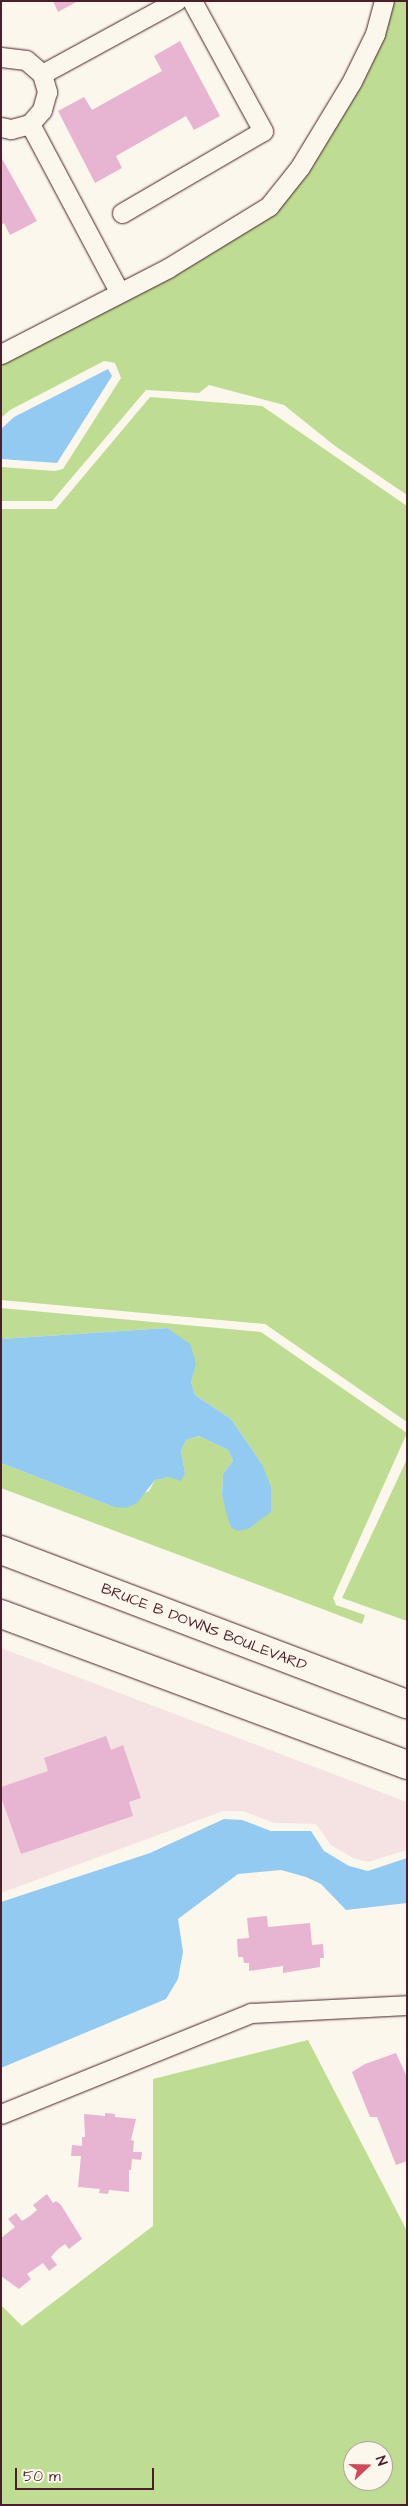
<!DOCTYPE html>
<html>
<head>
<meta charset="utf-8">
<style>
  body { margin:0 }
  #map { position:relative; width:408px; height:2506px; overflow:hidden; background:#fbf7ec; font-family:"Architects Daughter",sans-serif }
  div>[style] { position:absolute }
  .built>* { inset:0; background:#f5e3e4 }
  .green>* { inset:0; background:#bfdc93 }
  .water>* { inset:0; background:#92caf1 }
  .building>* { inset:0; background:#e7b4d1 }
  .roads { filter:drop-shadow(0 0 1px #4a1f2b) drop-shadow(0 0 1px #4a1f2b) }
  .street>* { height:19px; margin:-9.5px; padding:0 9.5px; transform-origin:9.5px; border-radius:9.5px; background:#fbf7ec }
  .secondary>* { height:28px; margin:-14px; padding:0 14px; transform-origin:14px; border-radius:14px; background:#fbf7ec }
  span { translate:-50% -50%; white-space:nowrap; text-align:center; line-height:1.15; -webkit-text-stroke:4px #fbf7ec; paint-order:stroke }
  .street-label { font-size:15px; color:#4a1f2b }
  .frame { position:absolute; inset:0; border:2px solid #4a1f2b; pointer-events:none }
  .north { position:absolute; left:343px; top:2441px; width:50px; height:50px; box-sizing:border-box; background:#fbf7ec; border:1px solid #b4a19f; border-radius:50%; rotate:69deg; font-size:14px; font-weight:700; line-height:20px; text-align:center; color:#4a1f2b }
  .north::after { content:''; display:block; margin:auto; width:18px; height:22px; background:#d1495b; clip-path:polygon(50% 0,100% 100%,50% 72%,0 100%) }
  .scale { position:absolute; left:15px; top:2468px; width:139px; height:22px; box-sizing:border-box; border:2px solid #4a1f2b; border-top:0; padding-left:6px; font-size:15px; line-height:18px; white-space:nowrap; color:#4a1f2b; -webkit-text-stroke:4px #fbf7ec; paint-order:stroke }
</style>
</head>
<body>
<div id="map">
  <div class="built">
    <div style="clip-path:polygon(1px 1648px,407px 1802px,407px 1850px,368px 1862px,353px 1858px,331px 1845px,316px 1824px,274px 1823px,243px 1811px,223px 1811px,1px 1893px)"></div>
  </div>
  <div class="green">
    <div style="clip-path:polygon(394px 1px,407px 1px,407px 495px,335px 446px,284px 405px,209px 385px,199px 393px,146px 390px,52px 501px,1px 501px,1px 467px,55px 471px,63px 469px,121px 378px,115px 363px,104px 361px,10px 410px,1px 418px,1px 365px,173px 277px,277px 211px,309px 172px,362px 85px,385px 36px)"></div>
    <div style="clip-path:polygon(150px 397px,262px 406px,407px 506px,407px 1422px,265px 1324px,1px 1300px,1px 509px,56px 509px)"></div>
    <div style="clip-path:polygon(1px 1308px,261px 1332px,407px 1433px,333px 1598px,336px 1605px,365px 1615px,362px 1624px,1px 1488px,1px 1463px,114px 1507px,149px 1491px,155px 1480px,185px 1473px,181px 1451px,186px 1440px,199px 1436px,228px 1450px,233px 1461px,223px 1474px,222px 1495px,231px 1527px,262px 1464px,231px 1419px,195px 1395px,191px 1382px,195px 1363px,167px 1328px,1px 1339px)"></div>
    <div style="clip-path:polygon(407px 1459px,407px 1621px,342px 1598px)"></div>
    <div style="clip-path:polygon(evenodd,308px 2040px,407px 2231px,407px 2505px,1px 2505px,1px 2305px,22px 2326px,153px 2226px,153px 2079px,308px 2040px,353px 2451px,383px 2451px,383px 2481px,353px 2481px,353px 2451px)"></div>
  </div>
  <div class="water">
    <div style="clip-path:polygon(108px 369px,112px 376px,57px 463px,1px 459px,1px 429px,14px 417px)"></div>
    <div style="clip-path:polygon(167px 1328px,190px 1344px,196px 1363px,191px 1382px,195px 1395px,231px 1419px,262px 1464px,271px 1487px,271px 1512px,248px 1529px,237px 1531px,231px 1527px,227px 1516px,222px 1495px,223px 1474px,233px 1461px,228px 1450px,199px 1436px,186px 1440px,181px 1451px,185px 1473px,181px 1481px,169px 1477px,155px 1480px,137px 1503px,126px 1508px,114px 1507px,1px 1463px,1px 1339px)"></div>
    <div style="clip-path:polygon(224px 1819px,242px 1820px,271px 1831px,311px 1831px,324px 1851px,349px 1866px,368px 1871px,407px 1858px,407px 1903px,346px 1910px,321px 1884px,306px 1877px,281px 1870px,238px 1874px,178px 1919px,183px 1952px,178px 1979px,166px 1999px,1px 2068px,1px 1902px,150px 1853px)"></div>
  </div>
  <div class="building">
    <div style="clip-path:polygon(53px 1px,78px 1px,58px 12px)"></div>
    <div style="clip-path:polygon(180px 41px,220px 116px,194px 130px,186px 116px,116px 156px,122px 168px,95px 183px,58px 111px,84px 97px,92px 110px,162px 71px,154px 56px)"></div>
    <div style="clip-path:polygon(1px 157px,37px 221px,10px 235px,4px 223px,1px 225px)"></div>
    <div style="clip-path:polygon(106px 1736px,111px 1750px,123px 1745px,141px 1798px,129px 1802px,133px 1816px,21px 1854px,1px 1797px,1px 1787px,48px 1771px,44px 1758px)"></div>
    <div style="clip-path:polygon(267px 1916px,268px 1927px,310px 1923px,312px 1945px,323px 1944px,324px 1958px,320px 1958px,320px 1967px,283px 1973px,283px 1966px,249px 1971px,249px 1963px,244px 1963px,243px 1957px,238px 1957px,237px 1939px,249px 1938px,247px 1918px)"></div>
    <div style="clip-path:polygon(396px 2053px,407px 2077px,407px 2161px,396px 2165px,377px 2117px,370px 2117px,352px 2072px,365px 2064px)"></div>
    <div style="clip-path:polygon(105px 2113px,115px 2114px,115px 2117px,136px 2119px,131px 2140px,134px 2141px,133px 2152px,142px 2152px,141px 2160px,132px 2159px,131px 2170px,129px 2170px,129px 2192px,109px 2190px,108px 2194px,99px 2193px,100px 2189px,78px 2187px,81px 2156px,71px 2156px,72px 2145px,82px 2146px,82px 2137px,85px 2137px,84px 2114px,105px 2116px)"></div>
    <div style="clip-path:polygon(47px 2194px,53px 2203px,56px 2201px,61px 2205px,82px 2239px,69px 2249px,65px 2244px,57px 2250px,51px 2257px,57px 2265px,49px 2271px,43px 2263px,27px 2274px,31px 2279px,19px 2289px,1px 2276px,1px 2238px,15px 2227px,8px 2219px,16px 2213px,22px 2221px,30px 2216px,37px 2210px,33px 2205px)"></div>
  </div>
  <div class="roads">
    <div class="street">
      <div style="left:1px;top:57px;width:25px;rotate:7deg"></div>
      <div style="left:26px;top:60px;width:21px;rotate:41deg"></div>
      <div style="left:42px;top:74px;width:19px;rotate:74deg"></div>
      <div style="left:47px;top:92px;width:19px;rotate:106deg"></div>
      <div style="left:42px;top:110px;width:18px;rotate:131deg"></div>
      <div style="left:30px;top:124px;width:20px;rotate:165deg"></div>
      <div style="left:11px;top:129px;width:10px;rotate:-169deg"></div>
      <div style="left:42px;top:74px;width:153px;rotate:-28.6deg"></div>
      <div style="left:30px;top:124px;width:191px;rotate:62deg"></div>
      <div style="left:122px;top:213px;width:163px;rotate:-30.2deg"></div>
      <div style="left:263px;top:131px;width:148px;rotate:-118.6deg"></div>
      <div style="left:1px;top:354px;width:188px;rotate:-27.2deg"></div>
      <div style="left:168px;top:268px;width:119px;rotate:-31.5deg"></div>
      <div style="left:269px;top:206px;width:50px;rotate:-51.5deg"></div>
      <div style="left:300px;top:167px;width:100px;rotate:-58.8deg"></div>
      <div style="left:352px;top:81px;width:52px;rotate:-63.9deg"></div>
      <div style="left:375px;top:34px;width:34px;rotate:-75deg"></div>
      <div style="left:1px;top:2114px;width:270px;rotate:-22deg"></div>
      <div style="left:251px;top:2013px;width:156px;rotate:-2.9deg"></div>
    </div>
    <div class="secondary">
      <div style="left:1px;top:1550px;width:434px;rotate:20.8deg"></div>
      <div style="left:1px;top:1614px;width:433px;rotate:20.4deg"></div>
    </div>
  </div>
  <div class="street-label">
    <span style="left:204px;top:1627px;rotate:21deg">BRUCE B DOWNS BOULEVARD</span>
  </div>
  <div class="frame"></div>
  <div class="north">N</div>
  <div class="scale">50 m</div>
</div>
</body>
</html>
